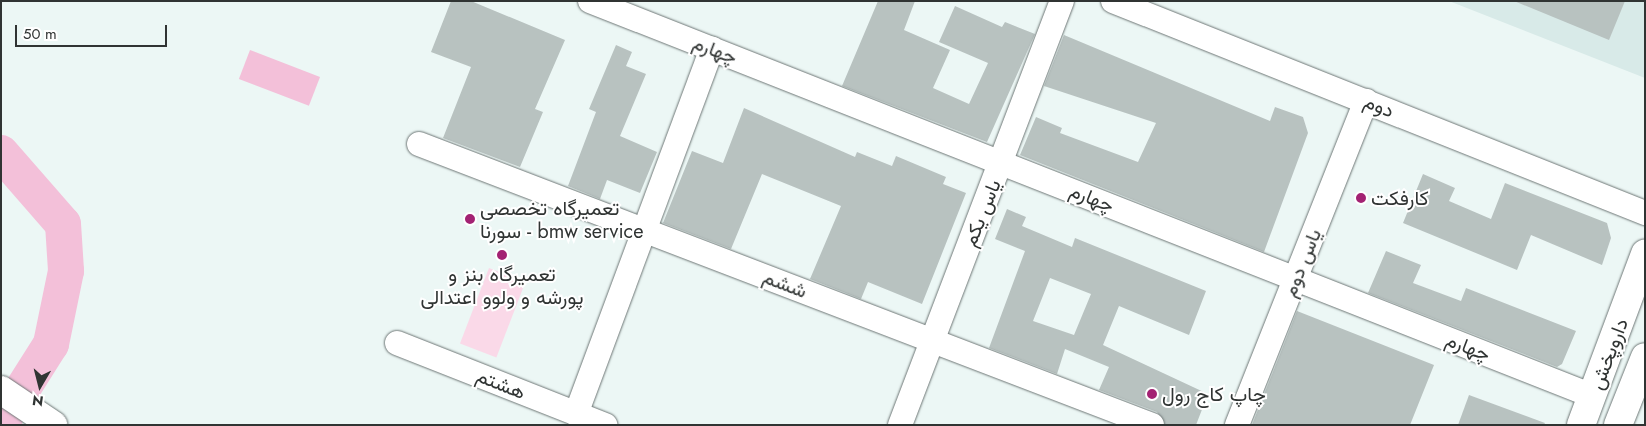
<!DOCTYPE html>
<html>
<head>
<meta charset="utf-8">
<style>
  body { margin:0 }
  #map { position:relative; width:1646px; height:426px; overflow:hidden; background:#ecf7f5; font-family:Jost,Vazirmatn,sans-serif }
  div>[style] { position:absolute }
  .built>* { inset:0; background:#d8eae8 }
  .green>* { inset:0; background:#fad9e8; transform-origin:0 0 }
  .water>* { inset:0; background:#f3c0d9; transform-origin:0 0 }
  .river>* { height:36px; margin:-18px; padding:0 18px; transform-origin:18px; border-radius:18px; background:#f3c0d9 }
  .building>* { inset:0; background:#b8c2c0 }
  .roads { filter:drop-shadow(0 0 1px #6d7675) drop-shadow(0 0 1px #6d7675) }
  .minor>* { height:24px; margin:-12px; padding:0 12px; transform-origin:12px; border-radius:12px; background:#fff }
  .tertiary>* { height:28px; margin:-14px; padding:0 14px; transform-origin:14px; border-radius:14px; background:#fff }
  .motorway>* { height:28px; margin:-14px; padding:0 14px; transform-origin:14px; border-radius:14px; background:#fff }
  .dots>* { width:14px; height:14px; translate:-50% -50%; box-sizing:border-box; border:2px solid #fff; border-radius:50% }
  span { translate:-50% -50%; white-space:nowrap; text-align:center; line-height:1.15; -webkit-text-stroke:4px #fff; paint-order:stroke }
  .street-label { font-size:20px; color:#303433 }
  .poi-label { font-size:20px; color:#303433 }
  .left { translate:0 -50%; text-align:left }
  .frame { position:absolute; inset:0; border:2px solid #303433; pointer-events:none }
  .north { position:absolute; left:15px; top:361px; width:50px; height:50px; -webkit-text-stroke:4px #fff; paint-order:stroke; rotate:188deg; font-size:14px; font-weight:700; line-height:20px; text-align:center; color:#303433 }
  .north::after { content:''; display:block; margin:auto; width:18px; height:22px; background:#303433; clip-path:polygon(50% 0,100% 100%,50% 72%,0 100%) }
  .scale { position:absolute; left:15px; top:25px; width:152px; height:22px; box-sizing:border-box; border:2px solid #303433; border-top:0; padding-left:6px; font-size:15px; line-height:18px; white-space:nowrap; color:#303433; -webkit-text-stroke:4px #fff; paint-order:stroke }
</style>
</head>
<body>
<div id="map">
  <div class="built">
    <div style="clip-path:polygon(1449px 1px,1645px 1px,1645px 78px)"></div>
  </div>
  <div class="green">
    <div style="left:489px;top:268px;width:39px;height:81px;rotate:21deg"></div>
  </div>
  <div class="water">
    <div style="left:250px;top:50px;width:75px;height:31px;rotate:21deg"></div>
  </div>
  <div class="river">
    <div style="left:1px;top:153px;width:94px;rotate:48.9deg"></div>
    <div style="left:63px;top:224px;width:47px;rotate:86.3deg"></div>
    <div style="left:66px;top:271px;width:75px;rotate:101.6deg"></div>
    <div style="left:51px;top:344px;width:93px;rotate:122.3deg"></div>
  </div>
  <div class="building">
    <div style="clip-path:polygon(451px 1px,471px 1px,565px 40px,535px 109px,543px 112px,520px 167px,443px 138px,471px 67px,431px 52px)"></div>
    <div style="clip-path:polygon(878px 1px,915px 1px,904px 30px,950px 50px,933px 88px,969px 104px,988px 63px,939px 42px,955px 6px,1002px 27px,1005px 22px,1035px 34px,987px 142px,842px 86px)"></div>
    <div style="clip-path:polygon(1514px 1px,1625px 1px,1609px 40px)"></div>
    <div style="clip-path:polygon(1064px 35px,1270px 121px,1275px 107px,1303px 117px,1308px 133px,1264px 252px,1020px 155px,1036px 117px,1062px 128px,1060px 133px,1138px 162px,1156px 123px,1044px 86px)"></div>
    <div style="clip-path:polygon(616px 45px,632px 52px,626px 66px,646px 74px,620px 136px,657px 152px,640px 193px,607px 180px,600px 199px,568px 186px,596px 112px,589px 109px)"></div>
    <div style="clip-path:polygon(744px 108px,855px 157px,857px 152px,892px 166px,896px 156px,946px 177px,943px 184px,966px 193px,922px 304px,868px 282px,861px 299px,810px 279px,841px 206px,762px 174px,731px 249px,663px 223px,692px 151px,723px 163px)"></div>
    <div style="clip-path:polygon(1423px 174px,1455px 188px,1449px 201px,1491px 219px,1505px 183px,1607px 223px,1611px 238px,1602px 265px,1531px 235px,1517px 270px,1403px 223px)"></div>
    <div style="clip-path:polygon(evenodd,1007px 209px,1026px 217px,1022px 226px,1072px 247px,1075px 238px,1206px 291px,1189px 335px,1119px 306px,1103px 345px,1208px 394px,1196px 425px,1165px 425px,1157px 412px,1099px 390px,1109px 367px,1065px 349px,1057px 374px,989px 348px,1025px 251px,995px 239px,1007px 209px,1050px 278px,1091px 294px,1074px 335px,1033px 321px,1050px 278px)"></div>
    <div style="clip-path:polygon(1386px 251px,1421px 265px,1413px 283px,1461px 301px,1466px 288px,1576px 331px,1562px 364px,1557px 367px,1368px 293px)"></div>
    <div style="clip-path:polygon(1297px 311px,1434px 365px,1410px 425px,1252px 425px)"></div>
    <div style="clip-path:polygon(1469px 395px,1545px 423px,1544px 425px,1458px 425px)"></div>
  </div>
  <div class="roads">
    <div class="minor">
      <div style="left:590px;top:1px;width:1078px;rotate:21.5deg"></div>
      <div style="left:1113px;top:1px;width:573px;rotate:21.73deg"></div>
      <div style="left:419px;top:144px;width:785px;rotate:20.97deg"></div>
      <div style="left:397px;top:343px;width:224px;rotate:21.5deg"></div>
      <div style="left:576px;top:414px;width:390px;rotate:-69.6deg"></div>
      <div style="left:900px;top:425px;width:454px;rotate:-69.1deg"></div>
      <div style="left:1237px;top:425px;width:349px;rotate:-68.3deg"></div>
    </div>
    <div class="tertiary">
      <div style="left:1581px;top:425px;width:183px;rotate:-69.5deg"></div>
      <div style="left:1618px;top:425px;width:73px;rotate:-68.3deg"></div>
    </div>
    <div class="motorway">
      <div style="left:1px;top:390px;width:63px;rotate:33.9deg"></div>
    </div>
  </div>
  <div class="dots">
    <div style="left:1361px;top:198px;background:#a32273"></div>
    <div style="left:470px;top:219px;background:#a32273"></div>
    <div style="left:502px;top:255px;background:#a32273"></div>
    <div style="left:1152px;top:394px;background:#a32273"></div>
  </div>
  <div class="street-label">
    <span style="left:715px;top:50px;rotate:21deg">چهارم</span>
    <span style="left:1379px;top:106px;rotate:22deg">دوم</span>
    <span style="left:1092px;top:198px;rotate:22deg">چهارم</span>
    <span style="left:982px;top:213px;rotate:-68deg">یاس یکم</span>
    <span style="left:1302px;top:263px;rotate:-68deg">یاس دوم</span>
    <span style="left:785px;top:284px;rotate:21deg">ششم</span>
    <span style="left:1468px;top:347px;rotate:21deg">چهارم</span>
    <span style="left:1609px;top:354px;rotate:-69deg">داروپخش</span>
    <span style="left:501px;top:384px;rotate:22deg">هشتم</span>
  </div>
  <div class="poi-label">
    <span class="left" style="left:1371px;top:198px">کارفکت</span>
    <span class="left" style="left:480px;top:220px">تعمیرگاه تخصصی<br>سورنا - bmw service</span>
    <span style="left:502px;top:286px">تعمیرگاه بنز و<br>پورشه و ولوو اعتدالی</span>
    <span class="left" style="left:1162px;top:394px">چاپ کاج رول</span>
  </div>
  <div class="frame"></div>
  <div class="north">N</div>
  <div class="scale">50 m</div>
</div>
</body>
</html>
